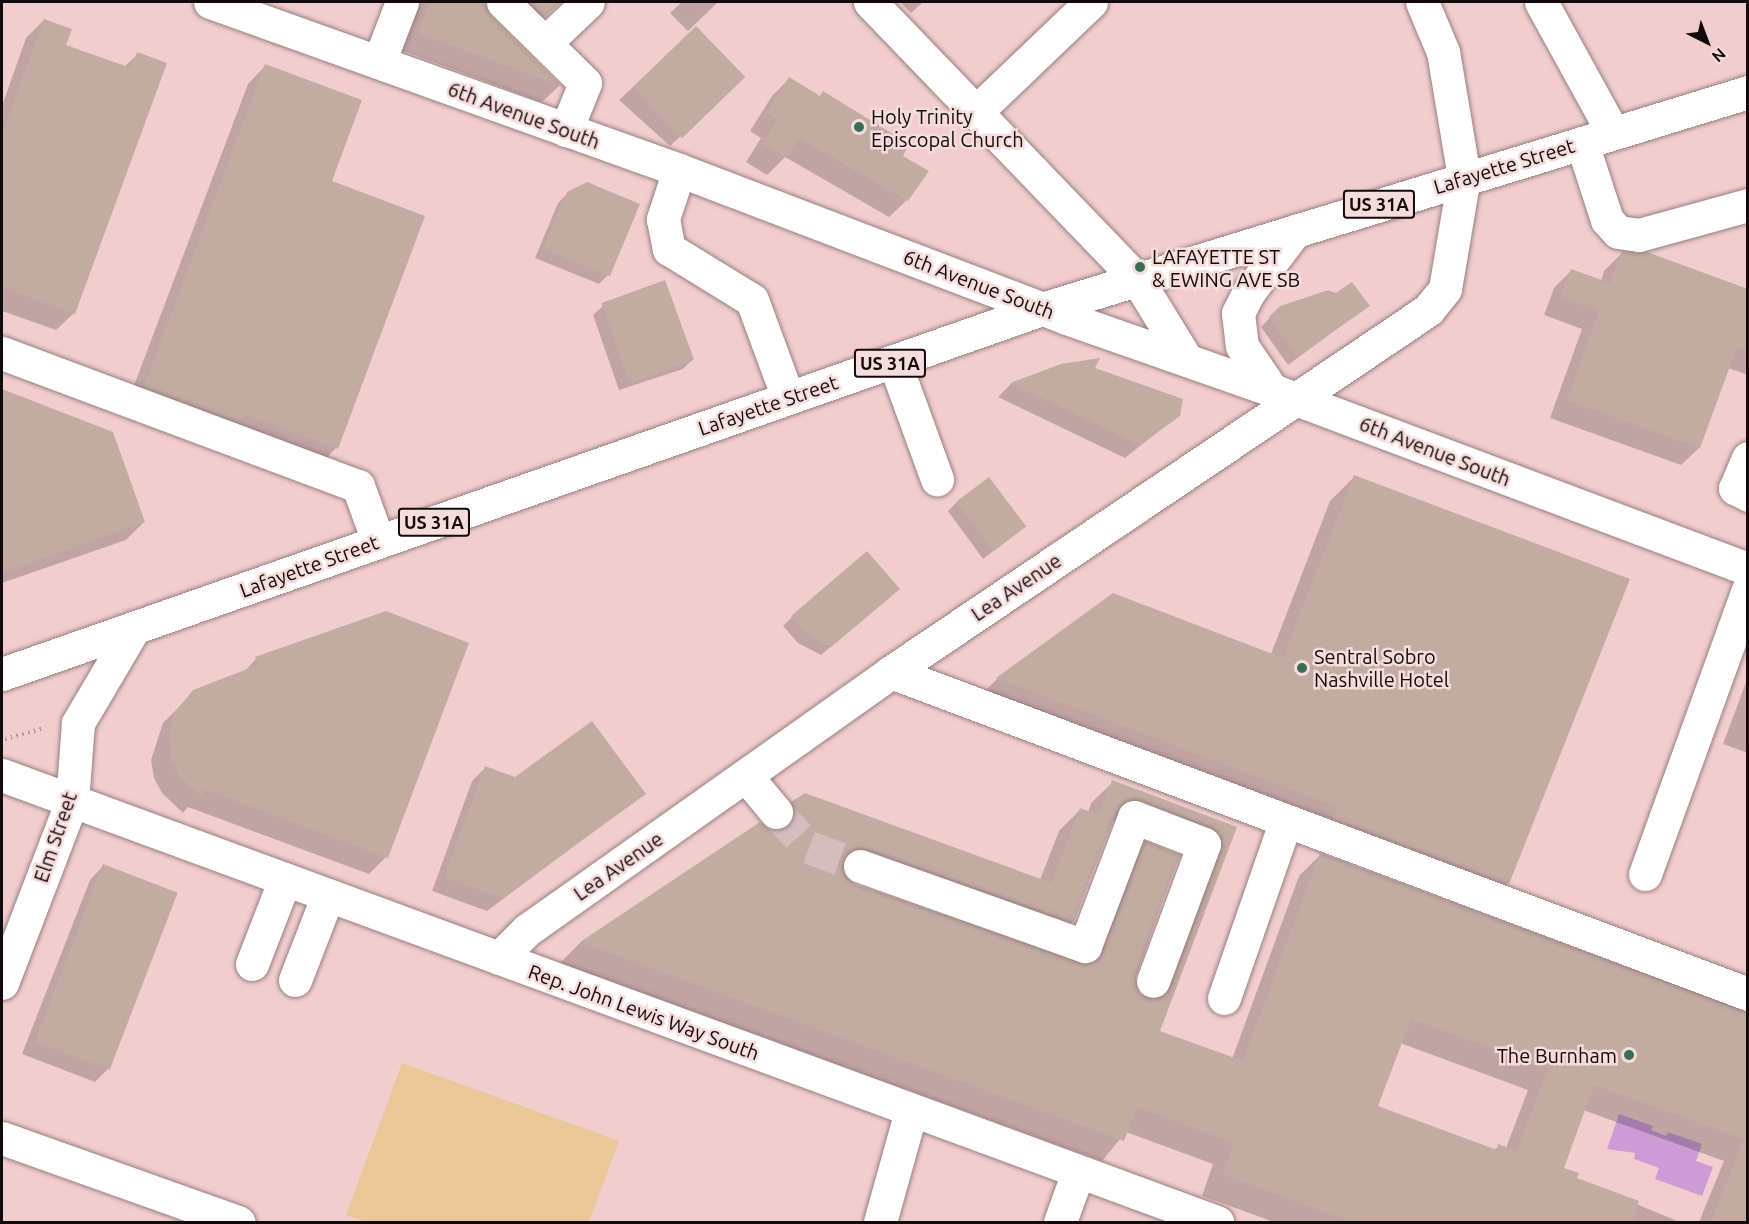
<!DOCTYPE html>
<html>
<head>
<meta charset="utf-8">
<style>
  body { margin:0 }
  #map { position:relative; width:1749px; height:1224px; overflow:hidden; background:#f6dcdb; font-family:Ubuntu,sans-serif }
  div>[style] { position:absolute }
  .built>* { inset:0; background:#f1cecd; transform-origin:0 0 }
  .green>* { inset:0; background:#e9c797 }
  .water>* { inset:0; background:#cd9cd7 }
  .shadow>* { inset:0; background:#0003 }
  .building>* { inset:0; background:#c2aca1; transform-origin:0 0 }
  .minor-tunnel>* { height:33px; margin-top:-16.5px; transform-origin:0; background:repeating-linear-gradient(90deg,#d4bdbc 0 33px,transparent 0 49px) }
  .path>* { height:4px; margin-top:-2px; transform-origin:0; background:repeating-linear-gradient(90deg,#ad9998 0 1.5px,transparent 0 6px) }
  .roads { filter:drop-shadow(0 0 2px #977f7f) drop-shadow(0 0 2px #977f7f) }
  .minor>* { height:33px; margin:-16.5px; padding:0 16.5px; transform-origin:16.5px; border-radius:16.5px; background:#fff }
  .major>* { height:33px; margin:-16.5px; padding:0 16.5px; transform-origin:16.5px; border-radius:16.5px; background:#fff }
  .dots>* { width:16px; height:16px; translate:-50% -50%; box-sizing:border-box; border:3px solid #f6dcdb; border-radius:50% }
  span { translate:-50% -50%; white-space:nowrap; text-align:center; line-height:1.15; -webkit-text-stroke:5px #f6dcdb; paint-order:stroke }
  .shield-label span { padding:2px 4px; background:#f6dcdb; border:2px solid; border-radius:4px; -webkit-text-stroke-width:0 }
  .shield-label { font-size:18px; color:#130b0b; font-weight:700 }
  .street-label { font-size:20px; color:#130b0b }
  .poi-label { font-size:20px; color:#130b0b }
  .left { translate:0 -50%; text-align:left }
  .right { translate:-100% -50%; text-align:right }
  .frame { position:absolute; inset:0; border:3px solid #130b0b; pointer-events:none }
  .north { position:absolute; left:1677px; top:12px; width:60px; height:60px; -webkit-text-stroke:4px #f6dcdb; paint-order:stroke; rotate:138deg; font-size:16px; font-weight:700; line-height:24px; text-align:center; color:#130b0b }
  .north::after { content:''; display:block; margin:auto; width:21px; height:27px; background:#130b0b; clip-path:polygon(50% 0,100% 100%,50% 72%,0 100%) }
</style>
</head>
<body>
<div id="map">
  <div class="built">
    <div style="left:2px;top:2px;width:1745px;height:1220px"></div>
  </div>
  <div class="green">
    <div style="clip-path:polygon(402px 1063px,619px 1141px,589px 1222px,366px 1222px,346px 1215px)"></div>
  </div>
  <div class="water">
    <div style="clip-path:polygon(1619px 1114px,1653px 1126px,1651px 1130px,1666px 1136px,1668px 1132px,1702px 1144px,1696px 1161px,1713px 1167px,1702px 1196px,1655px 1179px,1659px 1168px,1634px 1159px,1635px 1153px,1607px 1149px)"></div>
  </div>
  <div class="shadow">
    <div style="clip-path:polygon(420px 2px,485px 2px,488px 16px,559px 86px,542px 102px,401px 50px)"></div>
    <div style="clip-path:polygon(491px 2px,559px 2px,526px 33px)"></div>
    <div style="clip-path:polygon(682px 2px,716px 2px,717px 3px,688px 31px,670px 13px)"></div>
    <div style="clip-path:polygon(900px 2px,923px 2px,911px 13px)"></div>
    <div style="clip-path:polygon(44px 20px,64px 46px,124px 67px,138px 54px,74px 313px,56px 330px,2px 311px,2px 106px,26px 38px)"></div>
    <div style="clip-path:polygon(696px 28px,730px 90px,670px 146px,619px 100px)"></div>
    <div style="clip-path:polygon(265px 66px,330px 182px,336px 448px,319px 466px,127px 404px,248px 84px)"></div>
    <div style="clip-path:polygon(789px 79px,907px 200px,889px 217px,785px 157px,767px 175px,746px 162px,761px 138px,750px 131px,772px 96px)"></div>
    <div style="clip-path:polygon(568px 193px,638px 205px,608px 275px,599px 284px,535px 258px,558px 203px)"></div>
    <div style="clip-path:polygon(1622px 253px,1748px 290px,1748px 375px,1728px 368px,1699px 448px,1681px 465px,1550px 418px,1582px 329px,1544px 315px,1554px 288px,1571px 271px,1601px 281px,1604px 271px)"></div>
    <div style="clip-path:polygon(603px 306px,692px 360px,683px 369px,619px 390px,593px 315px)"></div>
    <div style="clip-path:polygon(1368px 306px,1288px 365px,1261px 327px,1280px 307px)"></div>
    <div style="clip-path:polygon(1061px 366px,1093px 369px,1179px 415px,1125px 458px,998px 397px,1011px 384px)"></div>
    <div style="clip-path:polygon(2px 391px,112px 433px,144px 522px,126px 540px,2px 583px)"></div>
    <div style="clip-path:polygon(1354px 477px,1508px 883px,1484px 908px,973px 703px,997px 679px,1114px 595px,1271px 654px,1330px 501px)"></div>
    <div style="clip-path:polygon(957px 502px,1024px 527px,983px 559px,948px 511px)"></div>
    <div style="clip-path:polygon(889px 598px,821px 655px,798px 643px,783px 626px,792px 617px)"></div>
    <div style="clip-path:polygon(256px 659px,386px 857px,369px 874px,188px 807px,183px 813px,162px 793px,154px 778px,151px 760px,163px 723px,181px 705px,243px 673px)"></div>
    <div style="clip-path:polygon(1748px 677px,1748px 753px,1723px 744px)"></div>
    <div style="clip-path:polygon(486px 767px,515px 779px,644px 794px,487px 911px,432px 891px,472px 781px)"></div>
    <div style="clip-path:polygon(evenodd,1113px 782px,1235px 828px,1159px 1032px,1232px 1059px,1299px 876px,1320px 855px,1748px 1013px,1748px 1222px,1699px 1222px,1724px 1161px,1583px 1110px,1562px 1168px,1575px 1179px,1680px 1222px,1274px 1222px,1202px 1196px,1213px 1164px,1126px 1132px,1102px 1161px,560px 963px,580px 943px,760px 824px,772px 833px,771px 825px,792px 803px,1040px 880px,1059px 831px,1080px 810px,1088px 813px,1091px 803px,1113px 782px,1119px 820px,1202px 862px,1153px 1001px,1145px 1000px,1133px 985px,1178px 856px,1145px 843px,1124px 864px,1086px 965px,853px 885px,839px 869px,1051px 943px,1073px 921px,1113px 821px,1119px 820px,1113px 782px,1400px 1043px,1528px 1090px,1506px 1148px,1499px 1146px,1494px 1150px,1376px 1107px,1400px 1043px)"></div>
    <div style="clip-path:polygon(103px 866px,109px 1068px,95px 1082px,22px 1054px,90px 880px)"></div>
  </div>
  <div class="building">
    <div style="clip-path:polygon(430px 2px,485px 2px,490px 15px,561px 86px,418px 33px)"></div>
    <div style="clip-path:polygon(529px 2px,561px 2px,545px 17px)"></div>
    <div style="clip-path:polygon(44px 19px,72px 29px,66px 45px,131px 68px,137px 52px,167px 63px,75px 314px,2px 287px,2px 134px)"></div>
    <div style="left:696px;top:26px;width:71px;height:88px;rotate:46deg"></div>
    <div style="clip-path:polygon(265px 64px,362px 100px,332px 181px,425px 216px,338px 449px,244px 414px,241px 422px,144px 386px)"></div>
    <div style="clip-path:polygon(789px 77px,820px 96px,823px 91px,909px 144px,903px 156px,929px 171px,908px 201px,799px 138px,786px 158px,763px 144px,777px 120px,767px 113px)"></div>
    <div style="clip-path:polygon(587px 182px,640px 204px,610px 276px,543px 249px,567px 192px)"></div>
    <div style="clip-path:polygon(1622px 251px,1647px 252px,1748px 289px,1748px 351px,1737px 347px,1700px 448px,1567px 400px,1599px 311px,1561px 297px,1571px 269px,1610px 283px)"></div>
    <div style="left:665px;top:280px;width:85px;height:68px;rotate:70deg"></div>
    <div style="clip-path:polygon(1352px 282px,1370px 306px,1297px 357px,1269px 317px,1280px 306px,1328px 290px,1336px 293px)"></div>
    <div style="clip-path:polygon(1100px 358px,1095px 368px,1183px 399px,1180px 416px,1140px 445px,1010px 383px,1061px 364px)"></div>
    <div style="clip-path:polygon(2px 389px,113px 432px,145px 522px,2px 573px)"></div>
    <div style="clip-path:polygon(1354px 475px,1630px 579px,1509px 884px,1333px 818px,1337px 807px,996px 678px,1113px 593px,1283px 658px)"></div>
    <div style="left:989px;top:477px;width:62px;height:41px;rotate:53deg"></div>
    <div style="clip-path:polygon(867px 551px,900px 589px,831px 647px,807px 634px,791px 616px)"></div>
    <div style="clip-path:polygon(386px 611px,469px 643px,388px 858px,204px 789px,201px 796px,179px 776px,171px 760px,170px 730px,175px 712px,193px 690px,258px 665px,255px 657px)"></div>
    <div style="clip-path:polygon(592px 721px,646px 794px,502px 898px,444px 877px,485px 766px,515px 777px)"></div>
    <div style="clip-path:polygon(evenodd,1112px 780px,1237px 827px,1160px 1031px,1243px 1061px,1320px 853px,1748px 1012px,1748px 1222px,1711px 1222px,1744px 1139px,1594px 1085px,1564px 1168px,1579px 1173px,1577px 1178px,1639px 1201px,1632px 1222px,1351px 1222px,1222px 1174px,1234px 1143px,1137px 1107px,1124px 1141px,580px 942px,760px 822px,770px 830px,788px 827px,794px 818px,791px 802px,805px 793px,1052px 883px,1080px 808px,1099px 815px,1112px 780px,1132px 798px,1211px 826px,1223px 842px,1171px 988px,1157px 999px,1139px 993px,1135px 975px,1180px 855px,1145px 841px,1103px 953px,1088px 964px,854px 884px,842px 870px,847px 852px,866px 848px,1074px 922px,1116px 810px,1132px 798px,1112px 780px,1411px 1019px,1548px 1068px,1517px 1151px,1498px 1144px,1497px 1150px,1378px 1106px,1411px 1019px)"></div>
    <div style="left:103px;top:864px;width:80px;height:190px;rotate:21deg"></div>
  </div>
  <div class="minor-tunnel">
    <div style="left:776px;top:812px;width:48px;rotate:46.7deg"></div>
    <div style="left:809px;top:847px;width:54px;rotate:20.4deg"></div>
  </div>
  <div class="path">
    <div style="left:5px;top:739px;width:41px;rotate:-15.8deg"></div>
  </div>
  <div class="roads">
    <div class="minor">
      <div style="left:210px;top:2px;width:498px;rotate:19.7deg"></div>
      <div style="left:679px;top:170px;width:414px;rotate:20.9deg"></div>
      <div style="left:1066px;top:318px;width:218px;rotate:19.3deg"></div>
      <div style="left:1272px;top:390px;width:509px;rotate:20.61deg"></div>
      <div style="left:503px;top:2px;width:115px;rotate:44.6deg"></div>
      <div style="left:585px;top:83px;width:51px;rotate:112deg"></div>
      <div style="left:870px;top:2px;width:385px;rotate:46.1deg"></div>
      <div style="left:1137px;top:279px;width:94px;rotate:58.5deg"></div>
      <div style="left:1541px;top:2px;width:149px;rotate:61.2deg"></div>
      <div style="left:545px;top:43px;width:59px;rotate:-43.6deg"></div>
      <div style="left:379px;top:62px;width:64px;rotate:-69deg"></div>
      <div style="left:976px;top:112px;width:159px;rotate:-43.7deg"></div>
      <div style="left:1582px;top:143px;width:81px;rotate:72deg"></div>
      <div style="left:1607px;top:220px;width:16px;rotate:47deg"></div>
      <div style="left:1618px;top:232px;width:21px;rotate:8deg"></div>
      <div style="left:1639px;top:235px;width:113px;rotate:-15.4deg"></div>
      <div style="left:679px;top:170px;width:52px;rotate:108.1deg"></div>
      <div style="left:663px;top:219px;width:31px;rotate:79deg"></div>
      <div style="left:669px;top:249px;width:97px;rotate:31.6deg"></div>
      <div style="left:752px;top:300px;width:104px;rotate:69.8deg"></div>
      <div style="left:2px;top:353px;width:380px;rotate:20.5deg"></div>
      <div style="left:358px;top:486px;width:59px;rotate:70deg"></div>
      <div style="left:894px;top:361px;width:126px;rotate:70deg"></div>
      <div style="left:1272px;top:390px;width:53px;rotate:-124.3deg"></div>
      <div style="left:1242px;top:346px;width:33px;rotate:-97deg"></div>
      <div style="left:1238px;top:313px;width:22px;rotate:-63deg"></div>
      <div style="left:1248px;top:293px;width:78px;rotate:-52.8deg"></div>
      <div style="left:1748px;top:458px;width:33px;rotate:113deg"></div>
      <div style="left:1735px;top:488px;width:15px;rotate:28deg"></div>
      <div style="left:891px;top:672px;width:915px;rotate:20.59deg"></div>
      <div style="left:2px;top:775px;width:1295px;rotate:20.2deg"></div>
      <div style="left:746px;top:776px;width:47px;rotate:50.2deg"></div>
      <div style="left:860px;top:866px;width:239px;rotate:19.6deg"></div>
      <div style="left:1085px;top:946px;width:138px;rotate:-69.2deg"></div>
      <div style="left:1134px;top:817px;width:75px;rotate:21.1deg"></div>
      <div style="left:1204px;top:844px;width:146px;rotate:110.4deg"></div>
      <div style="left:1645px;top:874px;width:302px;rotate:-70.1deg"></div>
      <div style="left:499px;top:958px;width:40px;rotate:-45deg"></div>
      <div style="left:527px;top:930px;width:446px;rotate:-35.3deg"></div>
      <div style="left:891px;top:672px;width:648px;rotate:-33.98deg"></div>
      <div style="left:1428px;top:310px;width:27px;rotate:-51deg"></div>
      <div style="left:1445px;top:289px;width:114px;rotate:-80.4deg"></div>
      <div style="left:1464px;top:177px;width:127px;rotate:-99.5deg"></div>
      <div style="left:1443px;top:52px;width:54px;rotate:-112.8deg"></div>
      <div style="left:252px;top:964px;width:91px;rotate:-68.8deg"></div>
      <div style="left:295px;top:980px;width:91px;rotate:-68.8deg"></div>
      <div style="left:2px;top:983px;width:195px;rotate:-69deg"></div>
      <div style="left:72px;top:801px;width:78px;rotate:-85.6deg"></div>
      <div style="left:78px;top:723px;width:110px;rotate:-59.5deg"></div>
      <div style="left:1224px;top:998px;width:185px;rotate:-70.8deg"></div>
      <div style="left:2px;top:1138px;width:251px;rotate:19.6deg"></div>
      <div style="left:880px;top:1222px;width:115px;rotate:-74.4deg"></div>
      <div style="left:1060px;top:1222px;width:53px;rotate:-70.2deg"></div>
    </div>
    <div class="major">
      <div style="left:2px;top:674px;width:1105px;rotate:-19.34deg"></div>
      <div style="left:1045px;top:308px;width:735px;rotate:-17.08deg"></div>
    </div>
  </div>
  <div class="dots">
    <div style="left:859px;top:127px;background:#366e56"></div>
    <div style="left:1140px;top:267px;background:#366e56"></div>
    <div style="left:1302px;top:668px;background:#366e56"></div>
    <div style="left:1629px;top:1055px;background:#366e56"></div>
  </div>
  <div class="shield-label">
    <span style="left:1379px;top:204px">US 31A</span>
    <span style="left:890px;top:363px">US 31A</span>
    <span style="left:434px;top:522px">US 31A</span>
  </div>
  <div class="street-label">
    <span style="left:524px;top:115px;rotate:20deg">6th Avenue South</span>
    <span style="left:1504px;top:166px;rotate:-17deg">Lafayette Street</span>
    <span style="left:979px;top:284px;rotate:21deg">6th Avenue South</span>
    <span style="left:768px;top:405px;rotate:-19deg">Lafayette Street</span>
    <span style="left:1435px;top:451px;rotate:21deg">6th Avenue South</span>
    <span style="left:309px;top:566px;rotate:-20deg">Lafayette Street</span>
    <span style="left:1016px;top:587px;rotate:-34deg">Lea Avenue</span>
    <span style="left:55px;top:837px;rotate:-71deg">Elm Street</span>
    <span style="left:618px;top:866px;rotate:-35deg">Lea Avenue</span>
    <span style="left:644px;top:1012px;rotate:20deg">Rep. John Lewis Way South</span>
  </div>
  <div class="poi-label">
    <span class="left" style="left:871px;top:128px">Holy Trinity<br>Episcopal Church</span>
    <span class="left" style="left:1152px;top:268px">LAFAYETTE ST<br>&amp; EWING AVE SB</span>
    <span class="left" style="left:1314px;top:668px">Sentral Sobro<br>Nashville Hotel</span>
    <span class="right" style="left:1617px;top:1055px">The Burnham</span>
  </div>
  <div class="frame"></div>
  <div class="north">N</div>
</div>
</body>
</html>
